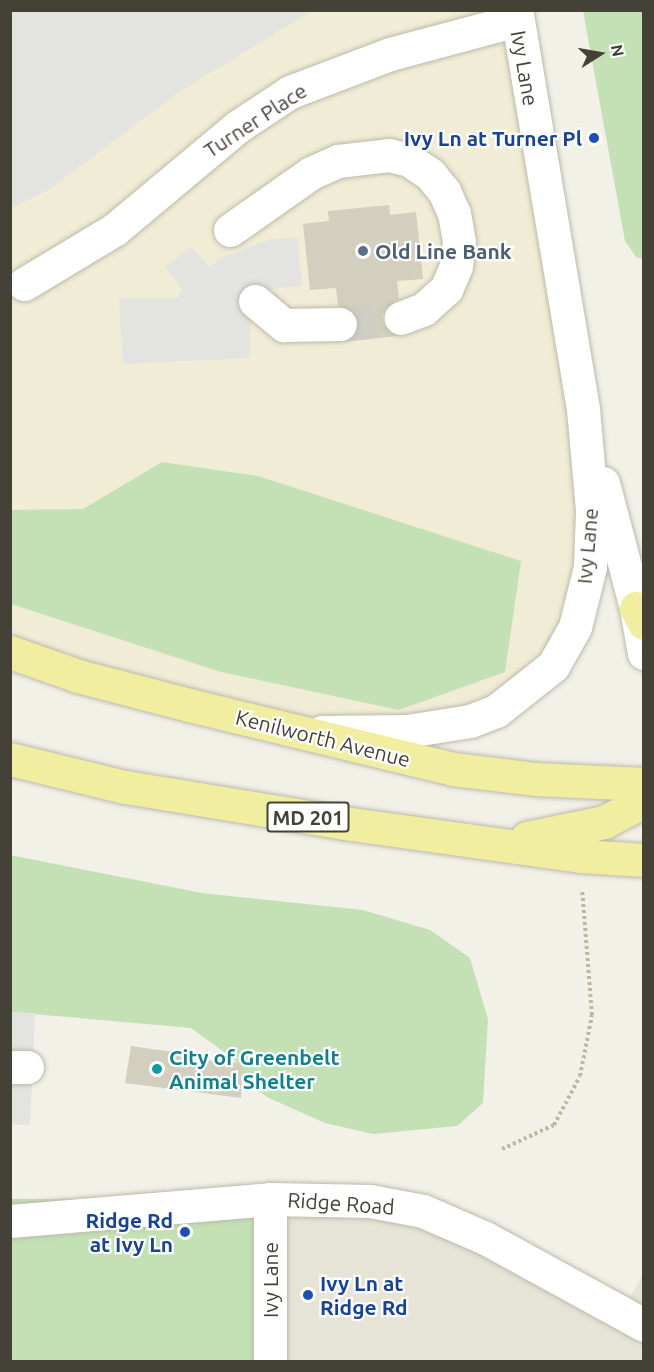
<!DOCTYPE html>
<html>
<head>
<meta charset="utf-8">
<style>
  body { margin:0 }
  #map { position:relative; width:654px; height:1372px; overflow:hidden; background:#f2f1e8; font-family:Ubuntu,sans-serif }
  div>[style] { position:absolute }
  .residential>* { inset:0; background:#e5e4d6 }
  .commercial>* { inset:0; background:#f1ecd5 }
  .green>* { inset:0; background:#c3e1b5; transform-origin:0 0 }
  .parking>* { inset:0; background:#e3e3df }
  .building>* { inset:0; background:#d2cfbe }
  .minor-tunnel>* { height:33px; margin-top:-16.5px; transform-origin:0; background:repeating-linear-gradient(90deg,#cfcec5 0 33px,transparent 0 49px) }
  .path>* { height:4px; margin-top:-2px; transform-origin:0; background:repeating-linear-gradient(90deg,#bcb99e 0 3px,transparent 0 6px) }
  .roads { filter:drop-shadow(0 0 2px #bcbaab) drop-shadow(0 0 2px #bcbaab) }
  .minor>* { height:33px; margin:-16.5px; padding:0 16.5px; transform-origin:16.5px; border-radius:16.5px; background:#fff }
  .major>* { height:33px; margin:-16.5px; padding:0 16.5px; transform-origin:16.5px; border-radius:16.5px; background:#f2eea0 }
  .dots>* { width:16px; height:16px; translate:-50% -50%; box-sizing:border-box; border:3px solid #fff; border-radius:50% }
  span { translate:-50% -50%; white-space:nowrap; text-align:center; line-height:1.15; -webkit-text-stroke:4.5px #fff; paint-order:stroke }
  .shield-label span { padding:2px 4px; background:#fff; border:2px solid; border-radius:4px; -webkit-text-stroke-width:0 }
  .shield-label { font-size:20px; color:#444237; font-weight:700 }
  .street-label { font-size:21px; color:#444237 }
  .transit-label { font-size:21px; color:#164399; font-weight:700 }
  .right { translate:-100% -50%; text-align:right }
  .left { translate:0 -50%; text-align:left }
  .service-label { font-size:21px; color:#4e5e75; font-weight:700 }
  .culture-label { font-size:21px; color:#0d838f; font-weight:700 }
  .frame { position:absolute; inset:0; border:12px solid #444237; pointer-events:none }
  .north { position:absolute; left:570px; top:24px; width:60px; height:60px; -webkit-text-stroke:4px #fff; paint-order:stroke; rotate:79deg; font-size:16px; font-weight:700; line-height:24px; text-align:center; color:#444237 }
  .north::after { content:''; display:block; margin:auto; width:21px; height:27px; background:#444237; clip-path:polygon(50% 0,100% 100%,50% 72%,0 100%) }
</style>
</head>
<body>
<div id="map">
  <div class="residential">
    <div style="clip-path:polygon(270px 1199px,370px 1201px,621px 1313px,643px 1275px,643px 1361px,270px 1362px)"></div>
  </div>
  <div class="commercial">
    <div style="clip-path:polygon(11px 11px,516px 11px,590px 567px,518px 697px,309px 732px,11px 652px)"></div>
  </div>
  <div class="green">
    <div style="clip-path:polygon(583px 11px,643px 11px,643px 259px,636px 257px,625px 241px)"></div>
    <div style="clip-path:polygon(162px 462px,258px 476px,521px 561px,505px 672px,399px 710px,221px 672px,11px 604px,11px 510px,83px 509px)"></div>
    <div style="clip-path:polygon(10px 855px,202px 893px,363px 910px,430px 930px,470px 958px,488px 1019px,483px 1103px,457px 1126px,373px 1134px,325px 1123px,269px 1098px,246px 1083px,235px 1060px,191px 1028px,11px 1012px)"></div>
    <div style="left:270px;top:1199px;width:162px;height:260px;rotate:90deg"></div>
  </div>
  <div class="parking">
    <div style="clip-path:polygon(11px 10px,312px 10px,312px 11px,182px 90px,48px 190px,11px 209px)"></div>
    <div style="clip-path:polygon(297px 237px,302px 286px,271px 289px,250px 327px,250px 358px,123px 364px,119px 298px,177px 298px,183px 289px,165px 267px,191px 247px,210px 267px,220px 258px,268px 240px)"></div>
    <div style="clip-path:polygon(11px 1012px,35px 1013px,30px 1125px,11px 1124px)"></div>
  </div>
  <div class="building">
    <div style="clip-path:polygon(389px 205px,390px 215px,416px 212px,423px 279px,397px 281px,399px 299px,387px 306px,382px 316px,384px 325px,397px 336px,344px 342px,357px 333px,356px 315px,338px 305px,336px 288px,310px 290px,303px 224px,329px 221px,328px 211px)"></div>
    <div style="clip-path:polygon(131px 1046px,188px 1054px,187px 1059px,242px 1063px,241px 1098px,125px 1083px)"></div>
  </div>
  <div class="minor-tunnel">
    <div style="left:340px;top:324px;width:61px;rotate:-5.6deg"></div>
  </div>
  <div class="path">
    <div style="left:502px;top:1149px;width:57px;rotate:-24.8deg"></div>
    <div style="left:554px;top:1125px;width:55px;rotate:-62deg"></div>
    <div style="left:580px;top:1076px;width:62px;rotate:-78.9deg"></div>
    <div style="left:592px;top:1015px;width:126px;rotate:-94.5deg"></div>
  </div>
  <div class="roads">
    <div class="minor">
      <div style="left:230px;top:230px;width:99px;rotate:-35.1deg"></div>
      <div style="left:311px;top:173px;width:30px;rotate:-24deg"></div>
      <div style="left:338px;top:161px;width:51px;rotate:-6.7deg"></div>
      <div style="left:389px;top:155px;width:21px;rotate:14deg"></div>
      <div style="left:409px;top:160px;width:25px;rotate:34deg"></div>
      <div style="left:430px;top:174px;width:22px;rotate:51deg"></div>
      <div style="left:444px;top:191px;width:24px;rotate:66deg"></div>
      <div style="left:454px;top:213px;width:29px;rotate:80deg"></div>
      <div style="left:459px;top:242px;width:24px;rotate:97deg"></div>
      <div style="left:456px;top:266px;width:25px;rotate:113deg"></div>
      <div style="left:446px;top:289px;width:30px;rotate:138deg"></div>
      <div style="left:424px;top:309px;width:25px;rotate:159deg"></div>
      <div style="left:24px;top:284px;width:105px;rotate:-31deg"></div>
      <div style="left:114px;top:230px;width:160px;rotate:-39.9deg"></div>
      <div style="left:237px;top:127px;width:64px;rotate:-33.4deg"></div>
      <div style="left:290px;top:92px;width:107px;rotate:-20.8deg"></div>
      <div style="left:390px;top:54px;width:131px;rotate:-15deg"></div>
      <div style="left:255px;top:301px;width:38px;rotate:40deg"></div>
      <div style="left:284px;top:325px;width:56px;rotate:-1deg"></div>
      <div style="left:603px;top:483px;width:129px;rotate:75.2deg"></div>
      <div style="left:636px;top:608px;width:46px;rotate:79.9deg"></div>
      <div style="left:322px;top:732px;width:85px;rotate:-0.7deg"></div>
      <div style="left:407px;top:731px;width:64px;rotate:-9deg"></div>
      <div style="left:470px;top:721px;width:28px;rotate:-21deg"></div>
      <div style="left:496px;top:711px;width:73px;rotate:-38.3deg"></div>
      <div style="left:553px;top:666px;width:45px;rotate:-60.6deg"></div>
      <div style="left:575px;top:627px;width:62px;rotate:-76deg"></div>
      <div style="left:590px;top:567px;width:57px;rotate:-88deg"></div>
      <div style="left:592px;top:510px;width:101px;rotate:-95.1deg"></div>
      <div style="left:583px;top:409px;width:405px;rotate:-99.5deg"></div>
      <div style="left:10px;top:1067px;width:17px"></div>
      <div style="left:10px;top:1221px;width:261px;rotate:-4.8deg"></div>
      <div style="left:270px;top:1199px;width:100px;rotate:1.1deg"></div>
      <div style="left:370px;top:1201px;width:54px;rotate:10.7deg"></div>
      <div style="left:423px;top:1211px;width:68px;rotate:23.5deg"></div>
      <div style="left:485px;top:1238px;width:181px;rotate:28.7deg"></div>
      <div style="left:270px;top:1362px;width:163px;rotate:-90deg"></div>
    </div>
    <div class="major">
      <div style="left:636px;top:608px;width:17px;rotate:62deg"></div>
      <div style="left:10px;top:652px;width:72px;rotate:19.4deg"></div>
      <div style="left:78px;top:676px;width:115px;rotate:14.6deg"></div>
      <div style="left:189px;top:705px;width:272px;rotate:13.6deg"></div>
      <div style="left:453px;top:769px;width:82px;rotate:7deg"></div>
      <div style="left:534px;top:779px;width:110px;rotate:2.6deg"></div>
      <div style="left:10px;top:759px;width:118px;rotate:13.7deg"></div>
      <div style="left:125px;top:787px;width:222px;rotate:9.3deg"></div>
      <div style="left:344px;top:823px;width:239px;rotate:7.9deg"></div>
      <div style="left:581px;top:856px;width:63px;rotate:3.6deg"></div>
      <div style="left:527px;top:838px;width:79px;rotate:-11.7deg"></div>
      <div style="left:604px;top:822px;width:45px;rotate:-27.7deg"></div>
    </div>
  </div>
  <div class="dots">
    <div style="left:594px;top:138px;background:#1a4fb4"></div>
    <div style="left:363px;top:251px;background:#5c6f8a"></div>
    <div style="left:157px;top:1069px;background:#0f9aa8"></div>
    <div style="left:185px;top:1232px;background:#1a4fb4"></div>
    <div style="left:308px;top:1295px;background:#1a4fb4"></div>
  </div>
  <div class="shield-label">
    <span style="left:308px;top:817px">MD 201</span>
  </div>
  <div class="street-label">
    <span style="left:525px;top:68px;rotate:80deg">Ivy Lane</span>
    <span style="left:255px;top:120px;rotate:-33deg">Turner Place</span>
    <span style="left:587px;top:546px;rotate:-85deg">Ivy Lane</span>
    <span style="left:323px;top:738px;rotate:14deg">Kenilworth Avenue</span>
    <span style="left:341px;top:1203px;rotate:4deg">Ridge Road</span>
    <span style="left:270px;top:1280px;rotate:-90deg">Ivy Lane</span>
  </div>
  <div class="transit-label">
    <span class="right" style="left:582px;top:138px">Ivy Ln at Turner Pl</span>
    <span class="right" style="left:173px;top:1232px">Ridge Rd<br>at Ivy Ln</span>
    <span class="left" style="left:320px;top:1295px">Ivy Ln at<br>Ridge Rd</span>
  </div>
  <div class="service-label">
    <span class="left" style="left:375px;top:251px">Old Line Bank</span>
  </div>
  <div class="culture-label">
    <span class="left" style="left:169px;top:1069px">City of Greenbelt<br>Animal Shelter</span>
  </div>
  <div class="frame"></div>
  <div class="north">N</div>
</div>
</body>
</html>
